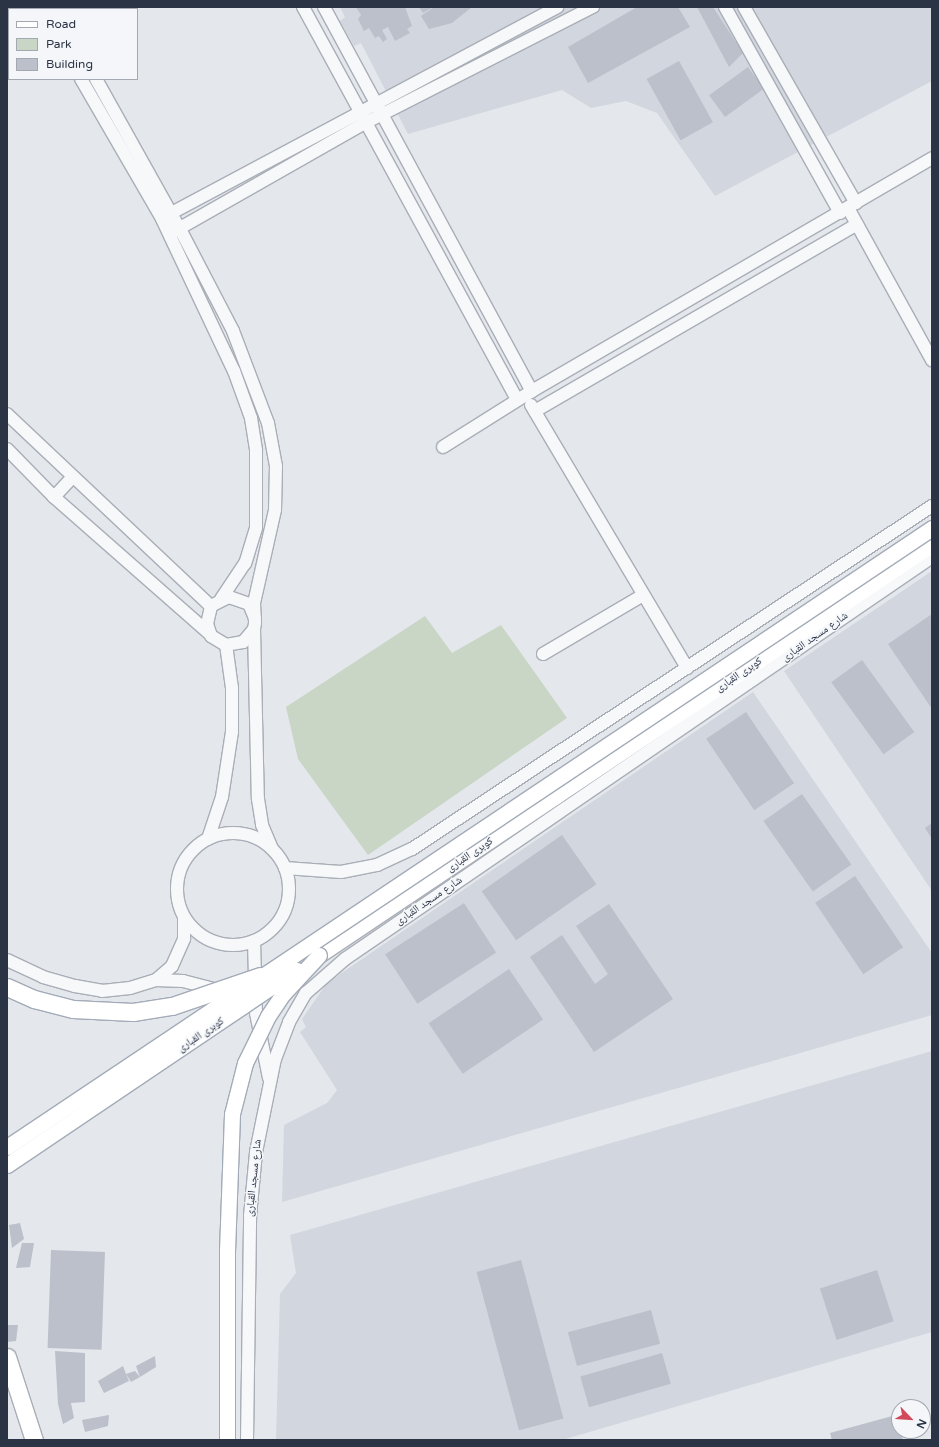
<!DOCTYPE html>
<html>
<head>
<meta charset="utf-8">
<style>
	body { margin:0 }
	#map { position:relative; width:939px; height:1447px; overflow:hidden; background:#e4e7ec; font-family:"Varela Round","Noto Naskh Arabic",sans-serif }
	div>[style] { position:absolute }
	.built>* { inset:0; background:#d2d6de }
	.green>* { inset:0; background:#c9d6c5 }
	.building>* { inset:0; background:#bbc0ca; transform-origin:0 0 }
	.roads { filter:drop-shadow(1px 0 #a9aeb7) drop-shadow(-1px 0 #a9aeb7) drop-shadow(0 1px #a9aeb7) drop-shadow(0 -1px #a9aeb7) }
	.minor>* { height:12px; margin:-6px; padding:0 6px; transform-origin:6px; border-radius:6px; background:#f7f8fa }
	.minor>.ring { margin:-6px; padding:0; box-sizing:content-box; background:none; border:12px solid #f7f8fa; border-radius:50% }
	.major>* { height:15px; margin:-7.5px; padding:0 7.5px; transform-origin:7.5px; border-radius:7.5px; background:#fff }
	.highway>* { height:17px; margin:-8.5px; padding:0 8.5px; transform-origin:8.5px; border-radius:8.5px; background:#fff }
	.bridges { filter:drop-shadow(1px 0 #a3abb8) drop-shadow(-1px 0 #a3abb8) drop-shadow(0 1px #a3abb8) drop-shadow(0 -1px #a3abb8) }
	.major-bridge>* { height:15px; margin:-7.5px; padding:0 7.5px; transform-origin:7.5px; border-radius:7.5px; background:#fff }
	.highway-bridge>* { height:17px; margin:-8.5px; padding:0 8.5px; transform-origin:8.5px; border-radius:8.5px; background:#fff }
	span { translate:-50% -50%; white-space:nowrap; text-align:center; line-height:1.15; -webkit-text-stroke:3px #f4f6f9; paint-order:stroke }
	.street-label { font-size:11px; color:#2b3445 }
	.frame { position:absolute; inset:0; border:8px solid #2b3445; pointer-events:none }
	.legend { position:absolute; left:8px; top:8px; width:130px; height:72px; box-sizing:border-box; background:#f4f6f9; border:1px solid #a4a8b1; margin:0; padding:5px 7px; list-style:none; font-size:12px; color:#2b3445 }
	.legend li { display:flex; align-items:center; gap:8px; height:20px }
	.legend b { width:20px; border:1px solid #a4a8b1 }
	.north { position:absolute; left:891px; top:1399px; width:40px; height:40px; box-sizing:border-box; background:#f4f6f9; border:1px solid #a4a8b1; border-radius:50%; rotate:115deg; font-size:11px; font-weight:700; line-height:16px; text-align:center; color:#2b3445 }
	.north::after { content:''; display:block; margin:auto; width:14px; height:18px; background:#d1495b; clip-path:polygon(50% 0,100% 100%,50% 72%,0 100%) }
</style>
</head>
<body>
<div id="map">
	<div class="built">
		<i style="clip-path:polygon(340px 7px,932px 7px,932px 81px,715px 196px,657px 113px,626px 101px,591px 108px,562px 90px,408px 134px,361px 43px,354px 46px,340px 21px,345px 17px)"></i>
		<i style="clip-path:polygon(932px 571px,932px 891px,784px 671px)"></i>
		<i style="clip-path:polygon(753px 692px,932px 953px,932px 1015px,282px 1202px,284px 1125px,327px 1103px,337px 1090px,300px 1032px,306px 1027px,302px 1019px,327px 983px)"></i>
		<i style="clip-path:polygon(932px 1051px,932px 1332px,562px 1440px,276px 1440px,280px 1294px,296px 1273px,290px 1235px)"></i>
	</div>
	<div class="green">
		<i style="clip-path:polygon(425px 616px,452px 653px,501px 625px,567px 718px,368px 855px,298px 759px,286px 707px)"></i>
	</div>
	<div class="building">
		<i style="clip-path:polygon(356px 7px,405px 7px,412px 26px,407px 29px,410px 33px,395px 41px,388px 27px,382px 30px,387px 39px,383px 42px,379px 36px,375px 38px,369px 28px,364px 31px,358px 19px,361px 15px)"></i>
		<i style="clip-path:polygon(419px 7px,433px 7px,423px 13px)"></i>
		<i style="clip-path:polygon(434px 7px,472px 7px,452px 23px,429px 29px,421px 16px)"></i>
		<i style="clip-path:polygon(637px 7px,678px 7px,690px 27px,588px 83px,568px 47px)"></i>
		<i style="clip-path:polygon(697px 7px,713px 7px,743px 53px,729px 67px)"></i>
		<i style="left:679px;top:61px;width:70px;height:37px;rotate:61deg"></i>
		<i style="left:748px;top:67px;width:27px;height:48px;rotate:54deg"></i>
		<i style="clip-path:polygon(932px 614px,932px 709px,888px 644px)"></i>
		<i style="left:862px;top:660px;width:89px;height:38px;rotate:54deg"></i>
		<i style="left:746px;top:712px;width:86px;height:48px;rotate:56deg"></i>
		<i style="left:802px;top:794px;width:86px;height:47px;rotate:55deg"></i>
		<i style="clip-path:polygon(932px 823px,932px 839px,925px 828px)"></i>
		<i style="left:562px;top:835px;width:60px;height:98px;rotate:55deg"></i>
		<i style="left:855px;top:876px;width:86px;height:48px;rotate:56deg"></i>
		<i style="left:464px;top:903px;width:59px;height:94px;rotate:57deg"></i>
		<i style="clip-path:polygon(609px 904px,673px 999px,594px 1052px,530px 957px,562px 935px,595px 984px,608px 974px,576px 926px)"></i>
		<i style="left:509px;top:969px;width:61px;height:97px;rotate:56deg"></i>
		<i style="clip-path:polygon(20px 1223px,24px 1239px,12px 1248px,9px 1225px)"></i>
		<i style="clip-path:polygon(22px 1243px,34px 1243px,30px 1267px,16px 1268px)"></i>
		<i style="left:51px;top:1250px;width:54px;height:98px;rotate:2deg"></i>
		<i style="left:521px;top:1260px;width:164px;height:46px;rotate:75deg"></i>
		<i style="left:877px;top:1270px;width:54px;height:60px;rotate:72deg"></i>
		<i style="left:651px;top:1310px;width:35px;height:86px;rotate:75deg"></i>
		<i style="clip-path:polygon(7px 1325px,18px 1325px,16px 1341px,7px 1342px)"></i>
		<i style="clip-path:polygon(55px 1351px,85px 1353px,85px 1402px,71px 1403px,74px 1418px,63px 1424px,58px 1404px)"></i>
		<i style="left:662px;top:1353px;width:32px;height:85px;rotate:74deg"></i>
		<i style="clip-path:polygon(155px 1356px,156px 1367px,140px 1377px,136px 1366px)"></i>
		<i style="clip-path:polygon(123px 1366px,126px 1374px,135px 1371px,140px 1377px,131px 1382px,126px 1374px,129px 1381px,104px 1393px,98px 1381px)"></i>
		<i style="clip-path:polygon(109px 1415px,108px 1426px,85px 1432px,82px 1420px)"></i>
		<i style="clip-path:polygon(896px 1415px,903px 1440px,832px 1440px,830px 1433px)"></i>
	</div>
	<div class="roads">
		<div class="minor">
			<i style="left:41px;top:7px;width:2px;rotate:63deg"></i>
			<i style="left:56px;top:7px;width:2px;rotate:63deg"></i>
			<i style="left:303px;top:7px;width:447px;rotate:61.4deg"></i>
			<i style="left:324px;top:7px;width:437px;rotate:61.6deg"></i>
			<i style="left:725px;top:7px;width:236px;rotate:60.8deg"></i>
			<i style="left:744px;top:7px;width:226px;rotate:60.3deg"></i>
			<i style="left:81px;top:79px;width:162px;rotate:59.9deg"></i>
			<i style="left:162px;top:219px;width:168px;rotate:64.7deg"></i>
			<i style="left:234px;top:371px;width:50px;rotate:70.1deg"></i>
			<i style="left:251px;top:418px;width:33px;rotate:81deg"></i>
			<i style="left:256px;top:451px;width:77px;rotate:90deg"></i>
			<i style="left:256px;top:528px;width:37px;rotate:107deg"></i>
			<i style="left:245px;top:563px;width:43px;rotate:123.7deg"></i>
			<i style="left:96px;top:79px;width:172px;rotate:60.8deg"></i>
			<i style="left:180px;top:229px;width:115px;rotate:62.5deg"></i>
			<i style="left:233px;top:331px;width:98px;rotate:69.2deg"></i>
			<i style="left:268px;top:423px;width:44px;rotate:79.5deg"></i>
			<i style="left:276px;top:466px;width:44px;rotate:91.3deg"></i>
			<i style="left:275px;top:510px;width:95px;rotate:102.7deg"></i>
			<i style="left:254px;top:603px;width:20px;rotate:87deg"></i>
			<i style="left:255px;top:623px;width:6px;rotate:99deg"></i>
			<i style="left:254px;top:629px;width:17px;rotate:130deg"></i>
			<i style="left:243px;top:642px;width:17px;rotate:170deg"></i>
			<i style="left:226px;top:645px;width:17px;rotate:-149deg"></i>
			<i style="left:211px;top:636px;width:13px;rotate:-108deg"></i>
			<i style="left:207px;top:624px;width:18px;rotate:-77deg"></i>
			<i style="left:211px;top:606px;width:20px;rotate:-27deg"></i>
			<i style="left:229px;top:597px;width:21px;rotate:19deg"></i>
			<i style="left:249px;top:604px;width:15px;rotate:67deg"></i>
			<i style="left:848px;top:208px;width:174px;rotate:61.1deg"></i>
			<i style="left:164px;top:217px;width:446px;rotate:-28.1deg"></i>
			<i style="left:173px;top:232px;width:221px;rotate:-29.6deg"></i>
			<i style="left:365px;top:123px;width:256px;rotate:-27deg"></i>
			<i style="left:531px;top:405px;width:306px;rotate:59.3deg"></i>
			<i style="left:535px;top:411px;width:372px;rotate:-30.1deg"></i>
			<i style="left:7px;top:414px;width:280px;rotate:43.3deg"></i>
			<i style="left:443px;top:447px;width:105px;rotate:-32.2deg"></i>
			<i style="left:532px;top:391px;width:463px;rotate:-30.2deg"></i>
			<i style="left:7px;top:449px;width:67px;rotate:45.6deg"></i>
			<i style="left:54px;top:497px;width:208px;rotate:41.3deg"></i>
			<i style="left:54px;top:497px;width:26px;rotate:-47deg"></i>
			<i style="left:254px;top:629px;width:170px;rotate:88.7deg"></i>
			<i style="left:258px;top:799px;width:26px;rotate:81deg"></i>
			<i style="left:262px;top:825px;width:25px;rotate:67deg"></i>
			<i style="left:543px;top:654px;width:116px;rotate:-30.5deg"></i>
			<i class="ring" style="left:177px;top:833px;width:100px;height:100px"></i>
			<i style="left:208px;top:839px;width:44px;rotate:-71.6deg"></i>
			<i style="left:222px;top:797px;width:66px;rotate:-81.3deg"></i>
			<i style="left:232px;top:732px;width:44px;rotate:-90deg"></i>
			<i style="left:232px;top:688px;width:43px;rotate:-97.9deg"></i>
			<i style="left:285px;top:868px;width:56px;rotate:4.1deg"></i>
			<i style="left:341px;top:872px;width:37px;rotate:-11deg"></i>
			<i style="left:377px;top:865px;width:38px;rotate:-25deg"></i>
			<i style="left:412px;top:849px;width:623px;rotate:-33.41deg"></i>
			<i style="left:254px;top:941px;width:72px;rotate:88.4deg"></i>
			<i style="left:256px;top:1013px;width:66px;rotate:78.7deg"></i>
			<i style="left:7px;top:960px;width:40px;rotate:25deg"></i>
			<i style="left:43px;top:977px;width:33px;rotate:16deg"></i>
			<i style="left:75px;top:986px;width:27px;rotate:10deg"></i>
			<i style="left:102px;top:991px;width:28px;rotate:-6deg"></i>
			<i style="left:130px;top:988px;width:27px;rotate:-17deg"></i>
			<i style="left:156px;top:980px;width:21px;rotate:-41deg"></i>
			<i style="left:172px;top:966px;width:30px;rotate:-66deg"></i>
			<i style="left:184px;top:939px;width:21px;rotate:-90deg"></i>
			<i style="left:156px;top:980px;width:27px;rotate:2deg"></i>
			<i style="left:183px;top:981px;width:40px;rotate:14.4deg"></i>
			<i style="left:247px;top:1440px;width:224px;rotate:-89.2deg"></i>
			<i style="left:250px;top:1216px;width:64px;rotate:-84.6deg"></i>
			<i style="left:256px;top:1152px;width:95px;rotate:-78.5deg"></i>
			<i style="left:275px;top:1059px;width:40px;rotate:-69deg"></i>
			<i style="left:289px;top:1022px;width:34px;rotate:-60deg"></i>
			<i style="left:306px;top:993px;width:52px;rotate:-41.1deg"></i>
			<i style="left:345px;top:959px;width:711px;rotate:-34.4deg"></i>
		</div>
		<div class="major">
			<i style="left:319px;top:955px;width:738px;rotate:-33.84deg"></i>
		</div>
		<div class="highway">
			<i style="left:7px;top:1357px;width:87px;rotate:72deg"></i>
		</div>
	</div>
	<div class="bridges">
		<div class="major-bridge">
			<i style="left:7px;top:1147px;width:1113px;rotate:-33.79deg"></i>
			<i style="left:7px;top:1165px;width:349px;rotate:-34deg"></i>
			<i style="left:227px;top:1440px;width:189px;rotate:-90deg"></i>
			<i style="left:227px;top:1251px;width:137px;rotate:-87.9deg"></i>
			<i style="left:232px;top:1114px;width:53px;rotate:-75.7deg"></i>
			<i style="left:245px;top:1063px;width:52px;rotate:-63.9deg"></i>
			<i style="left:268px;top:1016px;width:27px;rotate:-56deg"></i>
			<i style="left:283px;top:994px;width:53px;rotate:-47.3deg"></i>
		</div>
		<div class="highway-bridge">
			<i style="left:7px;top:987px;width:30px;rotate:24deg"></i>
			<i style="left:34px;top:999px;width:40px;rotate:14.4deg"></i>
			<i style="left:73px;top:1009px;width:60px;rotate:2.9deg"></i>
			<i style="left:133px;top:1012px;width:39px;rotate:-9deg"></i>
			<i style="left:172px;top:1006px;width:93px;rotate:-18.8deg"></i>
		</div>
	</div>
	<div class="street-label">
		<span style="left:815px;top:637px;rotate:-35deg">شارع مسجد القبارى</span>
		<span style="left:739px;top:675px;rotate:-34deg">كوبرى القبارى</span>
		<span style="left:470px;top:855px;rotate:-34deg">كوبرى القبارى</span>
		<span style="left:429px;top:901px;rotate:-34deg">شارع مسجد القبارى</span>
		<span style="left:201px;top:1035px;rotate:-34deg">كوبرى القبارى</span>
		<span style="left:254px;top:1178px;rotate:-84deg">شارع مسجد القبارى</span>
	</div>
	<div class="frame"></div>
	<ul class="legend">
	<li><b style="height:5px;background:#fff"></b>Road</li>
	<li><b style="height:11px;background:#c9d6c5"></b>Park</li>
	<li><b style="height:11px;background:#bbc0ca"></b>Building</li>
	</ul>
	<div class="north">N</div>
</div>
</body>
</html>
